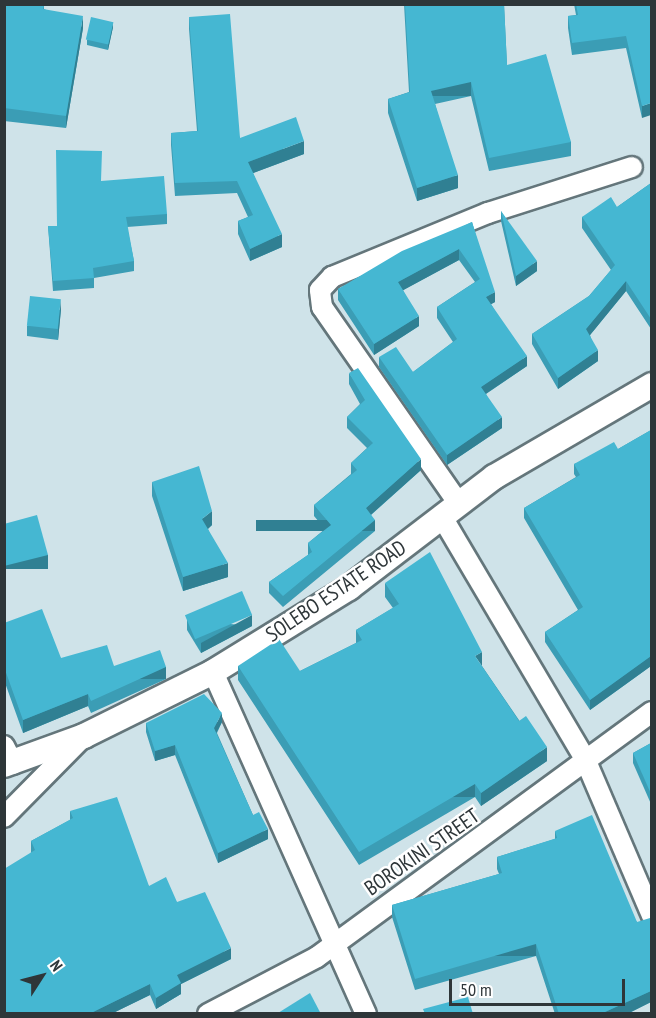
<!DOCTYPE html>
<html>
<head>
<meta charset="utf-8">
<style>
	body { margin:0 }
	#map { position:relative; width:656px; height:1018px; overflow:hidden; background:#cfe3e9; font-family:"PT Sans Narrow",sans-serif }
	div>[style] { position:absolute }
	.roads { filter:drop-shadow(2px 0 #64767b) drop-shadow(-2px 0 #64767b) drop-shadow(0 2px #64767b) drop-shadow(0 -2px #64767b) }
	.minor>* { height:20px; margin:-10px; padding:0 10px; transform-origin:10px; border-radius:10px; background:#fff }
	.tertiary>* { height:24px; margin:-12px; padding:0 12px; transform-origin:12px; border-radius:12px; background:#fff }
	.wall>* { inset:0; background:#3b9db5 }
	.shaded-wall>* { inset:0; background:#308093; transform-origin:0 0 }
	.building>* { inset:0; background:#45b7d2; transform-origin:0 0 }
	span { translate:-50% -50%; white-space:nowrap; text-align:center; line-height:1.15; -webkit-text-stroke:5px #fff; paint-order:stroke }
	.street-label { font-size:21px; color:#2e3639 }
	.frame { position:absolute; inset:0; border:6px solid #2e3639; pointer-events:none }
	.north { position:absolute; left:12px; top:946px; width:60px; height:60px; -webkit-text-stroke:4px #fff; paint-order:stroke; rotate:54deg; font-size:16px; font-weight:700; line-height:24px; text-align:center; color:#2e3639 }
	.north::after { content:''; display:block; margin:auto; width:21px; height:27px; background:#2e3639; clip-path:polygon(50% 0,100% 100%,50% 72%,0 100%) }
	.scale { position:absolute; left:449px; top:979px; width:176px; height:27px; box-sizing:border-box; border:3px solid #2e3639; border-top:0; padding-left:8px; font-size:18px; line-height:21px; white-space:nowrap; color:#2e3639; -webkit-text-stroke:4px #fff; paint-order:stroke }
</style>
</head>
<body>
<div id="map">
	<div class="roads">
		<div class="minor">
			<i style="left:459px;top:504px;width:240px;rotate:-124.8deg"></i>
			<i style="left:322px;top:307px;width:17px;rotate:-97deg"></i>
			<i style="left:320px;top:290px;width:18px;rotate:-47deg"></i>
			<i style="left:332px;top:277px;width:169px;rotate:-22.3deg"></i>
			<i style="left:488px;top:213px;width:151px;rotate:-17.7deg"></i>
			<i style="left:442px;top:517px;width:281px;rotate:59.4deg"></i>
			<i style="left:585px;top:759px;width:170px;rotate:66.8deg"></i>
			<i style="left:213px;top:672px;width:375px;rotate:65.9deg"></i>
			<i style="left:4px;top:746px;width:20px;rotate:63deg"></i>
			<i style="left:4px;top:817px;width:111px;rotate:-45.4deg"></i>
			<i style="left:208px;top:1014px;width:123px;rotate:-27.6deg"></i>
			<i style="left:317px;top:957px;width:415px;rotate:-36.2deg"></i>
		</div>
		<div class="tertiary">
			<i style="left:4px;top:765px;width:85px;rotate:-19.9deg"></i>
			<i style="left:84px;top:736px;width:144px;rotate:-26.4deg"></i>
			<i style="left:213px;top:672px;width:160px;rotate:-31.7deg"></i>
			<i style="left:349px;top:588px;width:183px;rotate:-37.4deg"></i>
			<i style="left:494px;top:477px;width:183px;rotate:-30.2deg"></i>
		</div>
	</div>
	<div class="wall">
		<i style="clip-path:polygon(4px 4px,44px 4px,44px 9px,83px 28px,66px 128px,4px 121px)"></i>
		<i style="clip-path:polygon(404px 4px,504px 4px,507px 65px,571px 142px,571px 156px,489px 171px,471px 96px,435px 104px,458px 188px,417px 201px,388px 113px,388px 99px,409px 92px)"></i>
		<i style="clip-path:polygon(574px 4px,651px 4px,642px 118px,626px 48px,572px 55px,568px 28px,568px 16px,576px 15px)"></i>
		<i style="clip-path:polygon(189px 17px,240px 138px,304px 154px,253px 173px,282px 247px,250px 261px,238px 234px,238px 221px,248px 217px,237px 193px,175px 196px,171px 145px,171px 133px,197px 131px,189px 29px)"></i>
		<i style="clip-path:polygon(113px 27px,108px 50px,87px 45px,87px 40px)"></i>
		<i style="clip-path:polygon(101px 181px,167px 214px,167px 224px,127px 227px,134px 261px,134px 271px,94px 278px,94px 288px,53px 291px,48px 226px,57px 226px)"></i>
		<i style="clip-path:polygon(651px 183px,651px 329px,626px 291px,590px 335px,598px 361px,558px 389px,532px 344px,532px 334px,589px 296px,611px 270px,582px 228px,582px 217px,617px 207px)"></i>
		<i style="clip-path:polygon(501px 211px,537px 271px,516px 286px,501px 221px)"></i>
		<i style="clip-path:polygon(472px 222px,495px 302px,491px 304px,527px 366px,486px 394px,502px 428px,447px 465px,379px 367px,379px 357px,413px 372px,453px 342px,437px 318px,437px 307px,475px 282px,459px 260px,403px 290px,419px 326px,374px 355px,338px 300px,338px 289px)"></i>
		<i style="clip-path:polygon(61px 309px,58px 340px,27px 336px,27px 326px)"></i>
		<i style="clip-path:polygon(349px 373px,421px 470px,371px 515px,375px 531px,283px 607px,269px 593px,269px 582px,308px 555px,308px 543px,325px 529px,314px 516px,314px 505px,351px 474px,351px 463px,367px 448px,347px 428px,347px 417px,360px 404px,349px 384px)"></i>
		<i style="clip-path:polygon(651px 430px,651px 666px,590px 710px,545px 642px,545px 632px,578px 610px,524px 518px,524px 508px,576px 477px,574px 474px,574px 464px,618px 449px)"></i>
		<i style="clip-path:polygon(152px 482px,212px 525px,208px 529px,228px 577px,183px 591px,152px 496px)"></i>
		<i style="clip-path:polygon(385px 583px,482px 666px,547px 761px,481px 806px,475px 797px,359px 865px,238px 680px,238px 666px,300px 671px,356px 643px,356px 630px,393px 608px,385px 597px)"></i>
		<i style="clip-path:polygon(187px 620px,252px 626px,201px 653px,187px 630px)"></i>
		<i style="clip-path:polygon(4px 623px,61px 658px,114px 666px,166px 679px,91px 713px,88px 706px,23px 733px,4px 680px)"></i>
		<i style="clip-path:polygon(222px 722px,217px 733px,253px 815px,268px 839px,218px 863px,175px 755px,155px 761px,146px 732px,146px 723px)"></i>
		<i style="clip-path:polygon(651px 743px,651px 804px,633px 763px,633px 753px)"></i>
		<i style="clip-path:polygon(70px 811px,149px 886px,177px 902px,231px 959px,181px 984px,181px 994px,156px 1009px,150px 995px,111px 1014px,4px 1014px,31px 852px,31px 841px,70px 820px)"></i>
		<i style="clip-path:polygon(555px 831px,637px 922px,651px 922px,651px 1002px,627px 1014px,555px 1014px,536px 956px,415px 990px,392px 917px,392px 905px,499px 874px,497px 869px,497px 857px,555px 839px)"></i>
	</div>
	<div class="shaded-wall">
		<i style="clip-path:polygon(83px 16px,83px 28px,66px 128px,66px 116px)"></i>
		<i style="clip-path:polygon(113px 22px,113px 27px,108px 50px,108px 45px)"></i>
		<i style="left:471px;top:82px;width:14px;height:41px;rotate:90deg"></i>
		<i style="clip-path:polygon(651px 103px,651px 115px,642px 118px,642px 106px)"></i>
		<i style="clip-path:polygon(304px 141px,304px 154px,248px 175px,248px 162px)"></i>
		<i style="clip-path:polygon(458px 175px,458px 188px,417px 201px,417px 188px)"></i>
		<i style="clip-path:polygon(282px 234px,282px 247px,250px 261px,250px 249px)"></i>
		<i style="clip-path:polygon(459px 249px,459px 260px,398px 293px,398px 282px)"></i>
		<i style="clip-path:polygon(537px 261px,537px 271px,516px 286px,516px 276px)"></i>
		<i style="clip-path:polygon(626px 281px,626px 291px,586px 340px,586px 329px)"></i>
		<i style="clip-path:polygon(495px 292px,495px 302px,486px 307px,486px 297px)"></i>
		<i style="clip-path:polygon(61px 299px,61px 309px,58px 340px,58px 330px)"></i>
		<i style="clip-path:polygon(419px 316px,419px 326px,374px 355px,374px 344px)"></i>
		<i style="clip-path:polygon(598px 350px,598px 361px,558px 389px,558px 378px)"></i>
		<i style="clip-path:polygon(527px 356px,527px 366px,481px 397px,481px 387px)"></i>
		<i style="clip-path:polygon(502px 417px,502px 428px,447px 465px,447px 455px)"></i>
		<i style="clip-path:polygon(421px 459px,421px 470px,366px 519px,366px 508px)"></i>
		<i style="clip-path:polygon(212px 511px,212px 525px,202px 534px,202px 519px)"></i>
		<i style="left:375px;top:520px;width:11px;height:119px;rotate:90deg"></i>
		<i style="left:48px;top:555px;width:14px;height:45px;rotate:90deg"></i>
		<i style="clip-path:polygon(228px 563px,228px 577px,183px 591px,183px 577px)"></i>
		<i style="clip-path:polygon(252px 615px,252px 626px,201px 653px,201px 643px)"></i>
		<i style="clip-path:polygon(482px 652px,482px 666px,475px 656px)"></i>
		<i style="clip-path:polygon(651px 656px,651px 666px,590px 710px,590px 700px)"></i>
		<i style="left:166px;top:667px;width:12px;height:82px;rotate:90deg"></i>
		<i style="clip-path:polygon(88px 694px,88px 706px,23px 733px,23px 720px)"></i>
		<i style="clip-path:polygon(222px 713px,222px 722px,214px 737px,214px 728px)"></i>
		<i style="clip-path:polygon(175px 745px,175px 755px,155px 761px,155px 751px)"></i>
		<i style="clip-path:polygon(547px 747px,547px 761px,481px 806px,481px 793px)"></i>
		<i style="left:475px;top:784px;width:13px;height:134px;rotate:90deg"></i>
		<i style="clip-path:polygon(268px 829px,268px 839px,218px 863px,218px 853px)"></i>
		<i style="left:536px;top:944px;width:12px;height:126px;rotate:90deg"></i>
		<i style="clip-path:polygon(231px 948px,231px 959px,181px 984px,181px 994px,156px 1009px,156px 998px,177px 975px)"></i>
		<i style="clip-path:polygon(150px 984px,150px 995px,111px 1014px,89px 1014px)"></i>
		<i style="clip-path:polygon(651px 991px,651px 1002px,627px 1014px,605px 1014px,605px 1012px)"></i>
	</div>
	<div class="building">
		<i style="clip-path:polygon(4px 4px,44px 4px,43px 9px,83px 16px,66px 116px,4px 108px)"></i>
		<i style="clip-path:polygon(405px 4px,504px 4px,507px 65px,546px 54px,571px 142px,489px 158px,471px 82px,431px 91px,458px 175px,417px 188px,388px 99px,410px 92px)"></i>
		<i style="clip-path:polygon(576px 4px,651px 4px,651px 103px,642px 106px,626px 36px,572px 43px,568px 16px,578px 15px)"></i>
		<i style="clip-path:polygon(230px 14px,240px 138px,296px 117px,304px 141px,248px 162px,282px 234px,250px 249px,238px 221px,253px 215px,237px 181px,175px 183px,171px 133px,198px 131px,189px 17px)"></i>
		<i style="left:91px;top:17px;width:23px;height:23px;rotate:13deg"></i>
		<i style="clip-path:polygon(56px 150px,102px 151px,101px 181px,164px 176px,167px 214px,126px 217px,134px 261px,93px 268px,94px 278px,53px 281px,48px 226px,57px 226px)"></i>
		<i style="clip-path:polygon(651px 183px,651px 319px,626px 281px,586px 329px,598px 350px,558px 378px,532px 334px,589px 296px,615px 265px,582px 217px,611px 197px,617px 207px)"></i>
		<i style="clip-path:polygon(501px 211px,537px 261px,516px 276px)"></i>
		<i style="clip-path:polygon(472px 222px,495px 292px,486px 297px,527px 356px,481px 387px,502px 417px,447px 455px,379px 357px,396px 347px,413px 372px,457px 339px,437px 307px,480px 279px,459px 249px,398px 282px,419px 316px,374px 344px,338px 289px,402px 251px)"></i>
		<i style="left:30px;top:296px;width:31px;height:30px;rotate:6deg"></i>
		<i style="clip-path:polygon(358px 368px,421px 459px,366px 508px,375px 520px,283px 596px,269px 582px,312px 552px,308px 543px,331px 525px,314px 505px,357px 470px,351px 463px,373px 443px,347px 417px,365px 400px,349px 373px)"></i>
		<i style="clip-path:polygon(651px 430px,651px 656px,590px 700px,545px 632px,583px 607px,524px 508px,580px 475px,574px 464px,614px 442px,618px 449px)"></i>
		<i style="clip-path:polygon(199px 466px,212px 511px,202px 519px,228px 563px,183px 577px,152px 482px)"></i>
		<i style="clip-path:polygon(37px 515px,48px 555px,4px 566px,4px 524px)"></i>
		<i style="clip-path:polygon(430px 552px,482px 652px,475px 656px,519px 721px,526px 716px,547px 747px,481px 793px,475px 784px,359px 852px,238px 666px,279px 639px,300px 671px,362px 640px,356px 630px,399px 604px,385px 583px)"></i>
		<i style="left:242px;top:591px;width:26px;height:62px;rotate:67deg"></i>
		<i style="clip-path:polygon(42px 609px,61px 658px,107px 645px,114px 666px,160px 650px,166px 667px,91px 701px,88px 694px,23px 720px,4px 667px,4px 623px)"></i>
		<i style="clip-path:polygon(204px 694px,222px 713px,214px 728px,253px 815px,259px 812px,268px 829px,218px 853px,175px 745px,155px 751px,146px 723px)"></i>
		<i style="clip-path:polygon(651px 743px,651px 794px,633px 753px)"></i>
		<i style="clip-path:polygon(117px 797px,149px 886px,166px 877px,177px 902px,205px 892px,231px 948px,177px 975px,181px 983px,156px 998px,150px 984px,89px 1014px,4px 1014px,4px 869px,35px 850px,31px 841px,73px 818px,70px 811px)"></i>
		<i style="clip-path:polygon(592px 815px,637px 922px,650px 918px,651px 922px,651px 991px,605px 1012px,605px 1014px,559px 1014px,536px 944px,415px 979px,392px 905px,502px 873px,497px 857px,557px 838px,555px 831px)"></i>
		<i style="clip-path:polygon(310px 993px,321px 1014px,279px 1014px,278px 1013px)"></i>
		<i style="clip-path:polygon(468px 997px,473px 1014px,425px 1014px,423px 1009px)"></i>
	</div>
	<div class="street-label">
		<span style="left:336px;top:591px;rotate:-34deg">SOLEBO ESTATE ROAD</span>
		<span style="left:422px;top:852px;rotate:-35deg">BOROKINI STREET</span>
	</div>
	<div class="frame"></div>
	<div class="north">N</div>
	<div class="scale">50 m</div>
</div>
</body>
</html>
